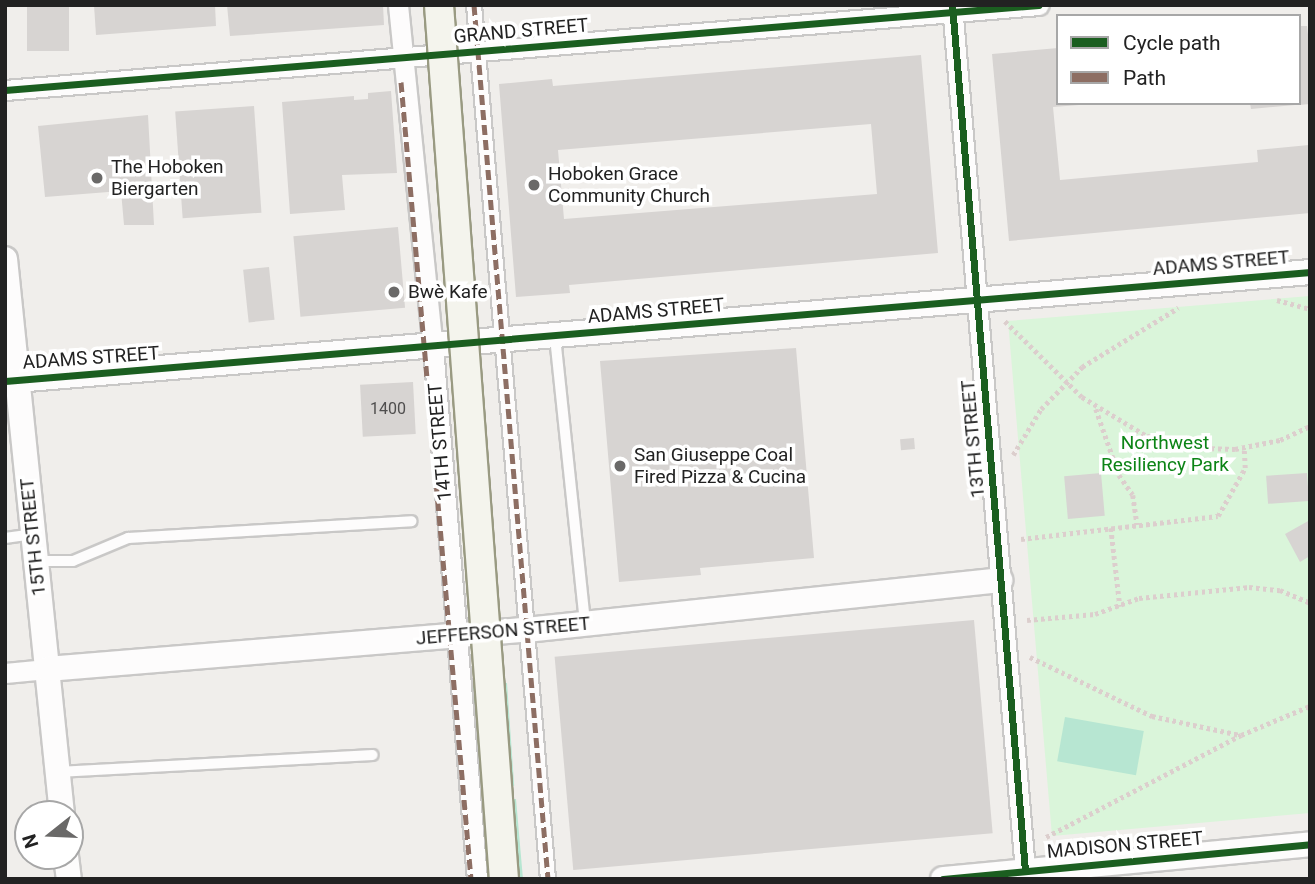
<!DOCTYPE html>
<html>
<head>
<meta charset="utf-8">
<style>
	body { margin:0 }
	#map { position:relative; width:1315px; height:884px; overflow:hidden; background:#f0eeeb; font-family:Roboto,sans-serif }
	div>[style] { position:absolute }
	.park>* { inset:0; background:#daf5da }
	.pitch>* { inset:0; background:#b7e6d2; transform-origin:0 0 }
	.building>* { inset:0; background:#d7d4d2; transform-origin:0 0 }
	.path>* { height:4.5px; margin-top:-2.25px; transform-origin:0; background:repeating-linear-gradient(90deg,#dccecd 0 3.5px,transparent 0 7px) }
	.roads { filter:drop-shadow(2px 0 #c9c8c7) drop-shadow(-2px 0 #c9c8c7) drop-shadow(0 2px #c9c8c7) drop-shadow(0 -2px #c9c8c7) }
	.service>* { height:10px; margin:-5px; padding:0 5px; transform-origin:5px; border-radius:5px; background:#fdfcfc }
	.pedestrian>* { height:14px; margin:-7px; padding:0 7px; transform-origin:7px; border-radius:7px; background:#fdfcfc }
	.minor>* { height:19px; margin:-9.5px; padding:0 9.5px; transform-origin:9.5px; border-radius:9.5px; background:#fdfcfc }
	.tertiary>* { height:24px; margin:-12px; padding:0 12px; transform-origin:12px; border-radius:12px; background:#fdfcfc }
	.bridges { filter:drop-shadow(2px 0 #999a82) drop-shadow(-2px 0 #999a82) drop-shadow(0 2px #999a82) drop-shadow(0 -2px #999a82) }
	.secondary-bridge>* { height:28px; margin:-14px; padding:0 14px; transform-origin:14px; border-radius:14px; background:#f4f4ed }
	.quiet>* { height:5px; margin-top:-2.5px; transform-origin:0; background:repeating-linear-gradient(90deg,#8d6e63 0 10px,transparent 0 15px) }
	.cycleway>* { height:7px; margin:-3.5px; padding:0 3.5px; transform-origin:3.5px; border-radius:3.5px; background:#1b5e20 }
	.dots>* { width:19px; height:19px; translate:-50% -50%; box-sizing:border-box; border:4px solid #fff; border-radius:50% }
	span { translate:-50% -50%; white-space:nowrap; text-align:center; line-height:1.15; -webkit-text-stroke:7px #fff; paint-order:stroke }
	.number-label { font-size:16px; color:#4f4e4e }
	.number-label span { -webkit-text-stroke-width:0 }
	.street-label { font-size:19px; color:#222 }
	.poi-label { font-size:19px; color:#222 }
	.left { translate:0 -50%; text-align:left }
	.park-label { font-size:19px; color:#0c8416 }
	.frame { position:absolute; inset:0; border:7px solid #222; pointer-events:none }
	.legend { position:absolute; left:1056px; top:14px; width:245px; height:91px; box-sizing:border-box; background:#fff; border:2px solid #a7a7a7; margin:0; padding:9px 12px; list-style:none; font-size:21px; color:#222 }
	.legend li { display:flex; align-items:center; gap:14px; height:35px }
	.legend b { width:35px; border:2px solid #a7a7a7 }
	.north { position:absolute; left:14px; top:800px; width:70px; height:70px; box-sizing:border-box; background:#fff; border:2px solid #a7a7a7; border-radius:50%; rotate:252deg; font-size:19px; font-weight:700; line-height:28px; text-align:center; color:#222 }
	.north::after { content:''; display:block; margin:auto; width:24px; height:32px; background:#6a6968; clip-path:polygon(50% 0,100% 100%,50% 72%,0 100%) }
</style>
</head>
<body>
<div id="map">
	<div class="park">
		<i style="clip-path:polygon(1310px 296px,1310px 813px,1052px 836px,1008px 321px)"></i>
	</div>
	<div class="pitch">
		<i style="left:507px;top:683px;width:103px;height:40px;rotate:86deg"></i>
		<i style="left:1065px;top:717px;width:80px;height:45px;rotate:10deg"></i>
		<i style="left:516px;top:799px;width:80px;height:41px;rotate:85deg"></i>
	</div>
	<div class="building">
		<i style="left:27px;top:5px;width:42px;height:46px"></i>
		<i style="clip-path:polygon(94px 5px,215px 5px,216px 26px,96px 35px)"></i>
		<i style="clip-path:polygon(227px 5px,383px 5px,384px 25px,230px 36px)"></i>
		<i style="clip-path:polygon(1299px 26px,1307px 26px,1310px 52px,1310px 104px,1299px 105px)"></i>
		<i style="clip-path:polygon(1058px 48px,1058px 103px,1079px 105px,1053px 107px,1060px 180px,1258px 162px,1257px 150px,1309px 145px,1310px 213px,1009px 241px,992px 54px)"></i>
		<i style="clip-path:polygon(evenodd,921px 55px,938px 253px,569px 285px,570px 293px,516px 297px,499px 84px,552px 79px,553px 86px,921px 55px,871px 124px,877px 194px,564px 219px,558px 150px,871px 124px)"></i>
		<i style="clip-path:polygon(391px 91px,397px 173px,342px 175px,345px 210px,290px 214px,282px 102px,354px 96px,354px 100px,368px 99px,368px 93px)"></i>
		<i style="clip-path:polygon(1250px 103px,1295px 103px,1295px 105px,1251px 109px)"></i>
		<i style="left:254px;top:106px;width:107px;height:79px;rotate:86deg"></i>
		<i style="clip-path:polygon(148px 115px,154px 225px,124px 225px,121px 191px,45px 197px,38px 126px)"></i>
		<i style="left:398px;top:227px;width:81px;height:105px;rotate:85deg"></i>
		<i style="left:269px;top:267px;width:53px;height:26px;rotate:84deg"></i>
		<i style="clip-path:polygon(796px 348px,814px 558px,700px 568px,701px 575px,619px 582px,600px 361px)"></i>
		<i style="left:413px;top:382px;width:52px;height:53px;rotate:87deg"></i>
		<i style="left:914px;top:438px;width:11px;height:14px;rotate:85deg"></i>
		<i style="left:1101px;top:473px;width:43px;height:37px;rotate:85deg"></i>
		<i style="left:1307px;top:473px;width:28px;height:41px;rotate:86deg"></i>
		<i style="clip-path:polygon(1310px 520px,1310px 556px,1300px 562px,1285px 534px)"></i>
		<i style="left:974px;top:620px;width:214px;height:421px;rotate:85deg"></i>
	</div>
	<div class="path">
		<i style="left:1277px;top:300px;width:34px;rotate:15deg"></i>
		<i style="left:1005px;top:321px;width:108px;rotate:44.6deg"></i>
		<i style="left:1082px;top:397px;width:76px;rotate:31deg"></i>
		<i style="left:1147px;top:436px;width:58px;rotate:11.9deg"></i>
		<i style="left:1204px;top:448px;width:31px;rotate:2deg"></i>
		<i style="left:1235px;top:449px;width:46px;rotate:-11.3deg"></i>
		<i style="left:1280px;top:440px;width:33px;rotate:-25deg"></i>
		<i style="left:1096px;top:409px;width:70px;rotate:70.8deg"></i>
		<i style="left:1119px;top:475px;width:24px;rotate:55deg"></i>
		<i style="left:1133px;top:495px;width:30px;rotate:82deg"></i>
		<i style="left:1013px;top:455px;width:54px;rotate:-58.7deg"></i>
		<i style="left:1041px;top:409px;width:59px;rotate:-45.7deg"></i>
		<i style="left:1082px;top:367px;width:113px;rotate:-31.6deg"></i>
		<i style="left:1111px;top:528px;width:79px;rotate:83.4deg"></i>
		<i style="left:1021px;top:539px;width:198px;rotate:-6.7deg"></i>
		<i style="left:1218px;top:516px;width:55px;rotate:-60.6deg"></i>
		<i style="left:1245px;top:468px;width:20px;rotate:-93deg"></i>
		<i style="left:1027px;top:620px;width:68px;rotate:-5deg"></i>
		<i style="left:1095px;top:614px;width:47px;rotate:-20deg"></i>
		<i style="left:1139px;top:598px;width:111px;rotate:-5.7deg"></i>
		<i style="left:1249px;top:587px;width:31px;rotate:6deg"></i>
		<i style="left:1280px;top:590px;width:33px;rotate:23deg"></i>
		<i style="left:1030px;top:657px;width:136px;rotate:25.8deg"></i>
		<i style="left:1152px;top:716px;width:90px;rotate:12.2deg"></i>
		<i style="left:1046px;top:837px;width:220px;rotate:-27.6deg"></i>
		<i style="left:1241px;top:735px;width:75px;rotate:-22.8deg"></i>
	</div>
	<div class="roads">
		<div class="service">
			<i style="left:555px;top:337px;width:289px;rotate:84deg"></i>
			<i style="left:5px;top:538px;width:28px;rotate:-8deg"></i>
			<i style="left:36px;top:561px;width:37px"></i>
			<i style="left:73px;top:561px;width:60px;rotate:-22.7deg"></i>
			<i style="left:128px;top:538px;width:284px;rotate:-3.4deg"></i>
			<i style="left:58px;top:772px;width:315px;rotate:-3.1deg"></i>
		</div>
		<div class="pedestrian">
			<i style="left:474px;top:5px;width:877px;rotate:85.16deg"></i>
		</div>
		<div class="minor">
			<i style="left:398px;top:5px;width:344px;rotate:84.2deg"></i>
			<i style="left:433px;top:347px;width:534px;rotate:85.27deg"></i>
			<i style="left:952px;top:5px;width:868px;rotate:85.18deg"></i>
			<i style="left:5px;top:90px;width:1037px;rotate:-4.7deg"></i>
			<i style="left:5px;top:673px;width:42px;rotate:-5.4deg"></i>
		</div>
		<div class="tertiary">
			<i style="left:5px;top:259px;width:558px;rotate:84.14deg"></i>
			<i style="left:16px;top:380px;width:1298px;rotate:-4.77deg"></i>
			<i style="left:47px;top:669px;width:481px;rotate:-4.7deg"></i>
			<i style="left:526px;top:630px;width:477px;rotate:-6deg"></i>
			<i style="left:66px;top:856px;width:23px;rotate:83deg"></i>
			<i style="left:943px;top:879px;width:369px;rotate:-5.4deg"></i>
		</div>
	</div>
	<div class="bridges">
		<div class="secondary-bridge">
			<i style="left:439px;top:5px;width:876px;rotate:85.75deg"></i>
		</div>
	</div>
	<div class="quiet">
		<i style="left:474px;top:5px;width:877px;rotate:85.16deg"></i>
		<i style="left:401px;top:82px;width:800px;rotate:84.98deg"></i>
	</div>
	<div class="cycleway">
		<i style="left:952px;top:5px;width:868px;rotate:85.18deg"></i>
		<i style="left:5px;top:90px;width:1037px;rotate:-4.7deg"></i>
		<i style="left:5px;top:381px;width:1310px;rotate:-4.77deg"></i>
		<i style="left:943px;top:879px;width:369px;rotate:-5.4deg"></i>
	</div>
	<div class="dots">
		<i style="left:97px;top:178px;background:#6a6968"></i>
		<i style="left:534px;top:185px;background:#6a6968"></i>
		<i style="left:394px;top:292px;background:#6a6968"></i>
		<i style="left:620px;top:466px;background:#6a6968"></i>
	</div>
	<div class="number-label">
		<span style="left:388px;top:409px">1400</span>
	</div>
	<div class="street-label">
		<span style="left:521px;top:31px;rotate:-5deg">GRAND STREET</span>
		<span style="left:1221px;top:263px;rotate:-5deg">ADAMS STREET</span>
		<span style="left:656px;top:311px;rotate:-5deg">ADAMS STREET</span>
		<span style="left:91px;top:358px;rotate:-4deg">ADAMS STREET</span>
		<span style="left:973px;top:439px;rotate:-95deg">13TH STREET</span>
		<span style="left:440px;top:442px;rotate:-95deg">14TH STREET</span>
		<span style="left:33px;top:537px;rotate:-96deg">15TH STREET</span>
		<span style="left:503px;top:631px;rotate:-5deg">JEFFERSON STREET</span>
		<span style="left:1125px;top:845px;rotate:-5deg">MADISON STREET</span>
	</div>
	<div class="poi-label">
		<span class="left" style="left:111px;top:178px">The Hoboken<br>Biergarten</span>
		<span class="left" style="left:548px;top:185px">Hoboken Grace<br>Community Church</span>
		<span class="left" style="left:408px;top:292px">Bwè Kafe</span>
		<span class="left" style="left:634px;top:466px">San Giuseppe Coal<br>Fired Pizza &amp; Cucina</span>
	</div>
	<div class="park-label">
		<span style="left:1165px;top:454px">Northwest<br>Resiliency Park</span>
	</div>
	<div class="frame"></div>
	<ul class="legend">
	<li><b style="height:9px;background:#1b5e20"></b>Cycle path</li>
	<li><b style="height:9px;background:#8d6e63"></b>Path</li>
	</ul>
	<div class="north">N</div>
</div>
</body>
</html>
